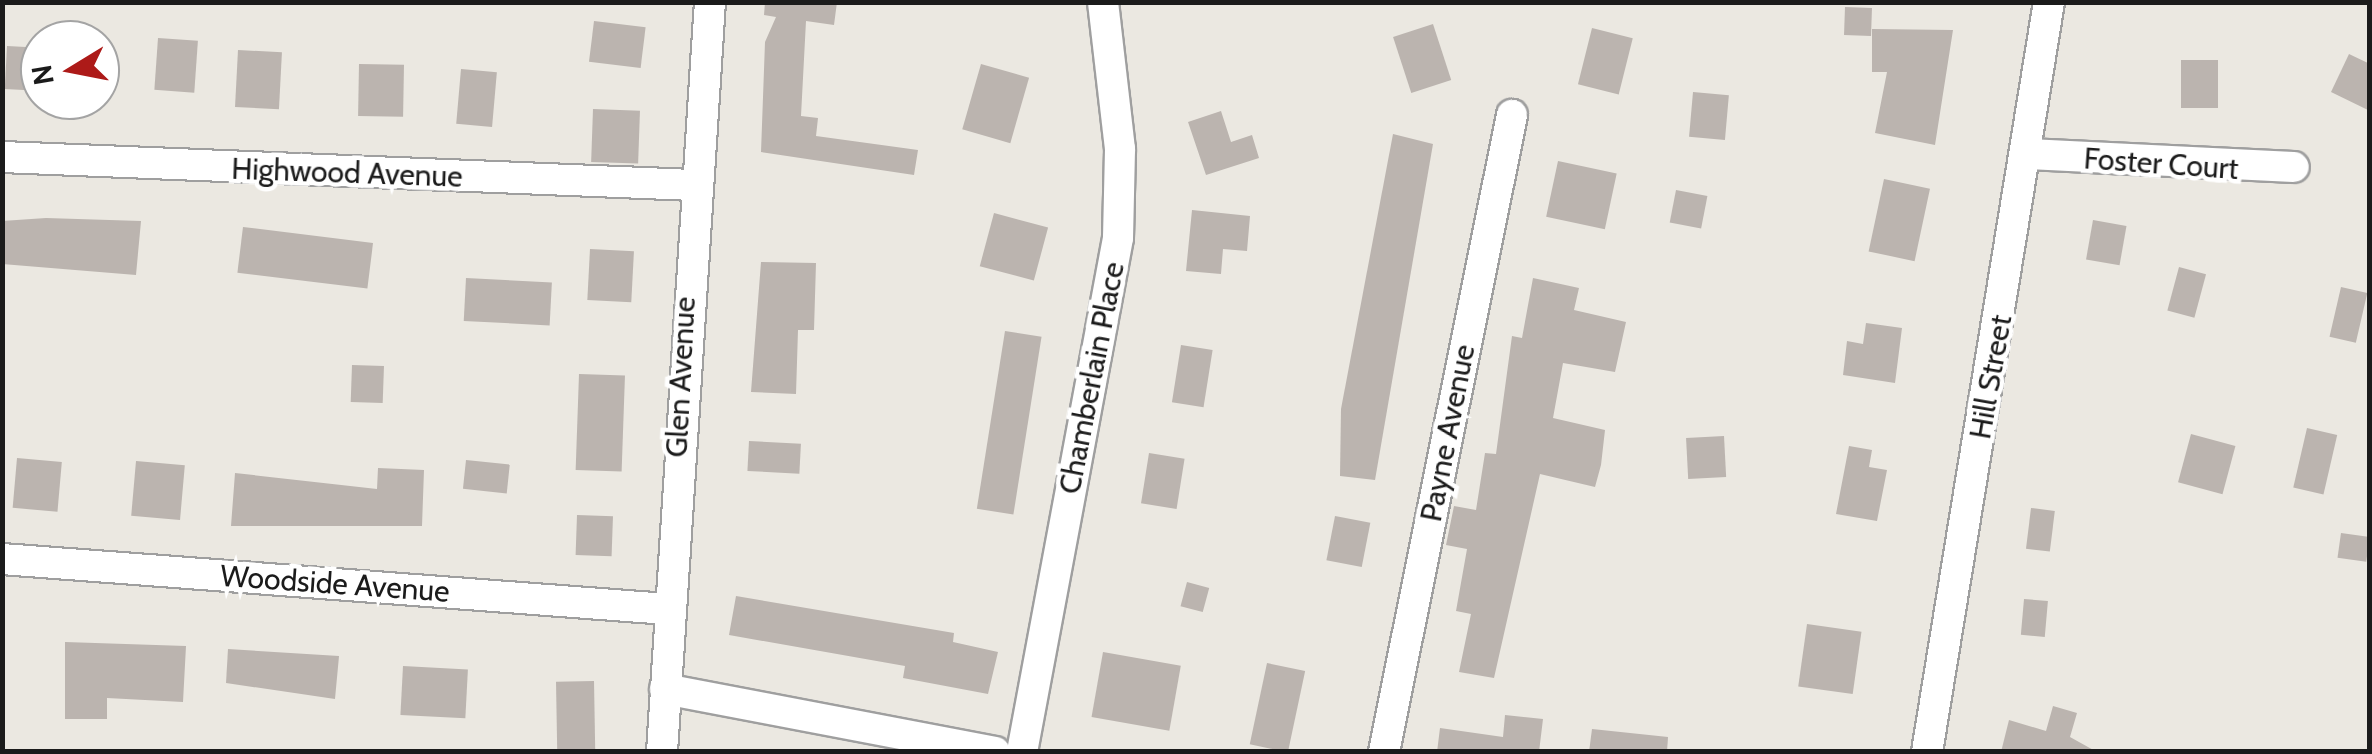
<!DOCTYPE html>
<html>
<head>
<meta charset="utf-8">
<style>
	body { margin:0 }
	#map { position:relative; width:2372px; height:754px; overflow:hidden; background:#ebe8e1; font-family:Cabin,sans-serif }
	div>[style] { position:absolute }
	.building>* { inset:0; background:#bbb4af; transform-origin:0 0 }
	.roads { filter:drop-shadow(2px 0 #9f9f9f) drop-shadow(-2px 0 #9f9f9f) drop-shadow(0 2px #9f9f9f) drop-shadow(0 -2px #9f9f9f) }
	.minor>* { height:30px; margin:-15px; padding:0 15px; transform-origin:15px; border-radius:15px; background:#fff }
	span { translate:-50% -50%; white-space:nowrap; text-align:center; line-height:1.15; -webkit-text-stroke:9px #fff; paint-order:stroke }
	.street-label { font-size:30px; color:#1b1b1b }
	.frame { position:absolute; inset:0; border:5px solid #1b1b1b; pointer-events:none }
	.north { position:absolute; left:20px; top:20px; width:100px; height:100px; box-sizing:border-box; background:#fff; border:2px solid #a4a4a4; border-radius:50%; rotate:260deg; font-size:28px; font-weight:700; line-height:40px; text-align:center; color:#1b1b1b }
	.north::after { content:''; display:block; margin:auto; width:35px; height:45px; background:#ad1a18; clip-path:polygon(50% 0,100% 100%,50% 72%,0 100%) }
</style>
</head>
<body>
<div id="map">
	<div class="building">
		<i style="clip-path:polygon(765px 2px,837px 2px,834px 25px,806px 21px,801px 116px,818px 118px,816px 136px,918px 150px,914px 175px,761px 152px,765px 42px,776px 17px,764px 15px)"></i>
		<i style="left:1845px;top:7px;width:27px;height:28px;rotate:2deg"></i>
		<i style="left:594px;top:21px;width:52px;height:41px;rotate:7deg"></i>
		<i style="left:1433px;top:24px;width:59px;height:42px;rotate:72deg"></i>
		<i style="left:1592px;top:28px;width:42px;height:58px;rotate:14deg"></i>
		<i style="clip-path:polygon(1872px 29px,1953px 30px,1935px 145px,1875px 133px,1887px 72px,1872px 72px)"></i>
		<i style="left:158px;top:38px;width:40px;height:52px;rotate:4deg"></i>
		<i style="left:7px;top:46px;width:33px;height:43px;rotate:3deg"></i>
		<i style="left:238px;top:50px;width:44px;height:57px;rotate:3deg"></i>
		<i style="clip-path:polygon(2349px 54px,2370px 64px,2370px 111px,2331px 92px)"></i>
		<i style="left:2181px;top:60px;width:37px;height:48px"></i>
		<i style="left:359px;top:64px;width:45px;height:52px;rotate:1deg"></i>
		<i style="left:981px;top:64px;width:50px;height:68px;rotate:16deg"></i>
		<i style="left:461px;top:69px;width:36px;height:55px;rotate:5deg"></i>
		<i style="left:1693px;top:92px;width:36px;height:45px;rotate:5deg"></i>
		<i style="left:593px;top:109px;width:47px;height:53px;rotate:2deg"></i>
		<i style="clip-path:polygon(1221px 111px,1231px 142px,1252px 135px,1259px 158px,1206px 175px,1188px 122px)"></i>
		<i style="clip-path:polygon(1393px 134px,1433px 144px,1375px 480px,1340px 476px,1341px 409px)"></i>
		<i style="left:1558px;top:161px;width:60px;height:57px;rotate:12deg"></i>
		<i style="left:1884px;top:179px;width:47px;height:74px;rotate:12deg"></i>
		<i style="left:1676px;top:190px;width:32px;height:33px;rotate:11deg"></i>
		<i style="clip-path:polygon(1192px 210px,1250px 216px,1247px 251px,1223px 249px,1221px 274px,1186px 271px)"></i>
		<i style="left:994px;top:213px;width:56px;height:55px;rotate:15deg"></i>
		<i style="clip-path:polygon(46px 218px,141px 221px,136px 275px,2px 264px,2px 221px)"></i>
		<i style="left:2093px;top:220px;width:34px;height:40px;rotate:10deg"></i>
		<i style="left:243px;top:227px;width:131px;height:46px;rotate:7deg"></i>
		<i style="left:590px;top:249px;width:44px;height:51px;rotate:3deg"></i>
		<i style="clip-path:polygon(761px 262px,816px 263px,814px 330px,798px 330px,796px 394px,751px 392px)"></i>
		<i style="left:2179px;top:267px;width:28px;height:45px;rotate:15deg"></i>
		<i style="left:466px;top:278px;width:86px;height:43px;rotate:3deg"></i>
		<i style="clip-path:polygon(1533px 278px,1579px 288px,1574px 310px,1626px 322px,1615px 372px,1563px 363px,1553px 418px,1605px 430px,1601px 465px,1595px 487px,1540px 474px,1494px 678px,1459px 672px,1471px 614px,1456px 611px,1467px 549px,1446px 545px,1454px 506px,1476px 510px,1485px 453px,1496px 454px,1512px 336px,1522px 338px)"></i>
		<i style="left:2341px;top:287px;width:27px;height:51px;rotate:13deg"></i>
		<i style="clip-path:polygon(1866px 323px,1902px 328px,1895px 383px,1843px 375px,1847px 341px,1863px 344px)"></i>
		<i style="left:1005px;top:331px;width:37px;height:180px;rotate:9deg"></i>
		<i style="left:1181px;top:345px;width:32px;height:58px;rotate:9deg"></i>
		<i style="left:352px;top:365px;width:32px;height:37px;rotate:2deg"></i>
		<i style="left:579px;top:374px;width:46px;height:96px;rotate:2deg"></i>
		<i style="left:2307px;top:428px;width:31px;height:61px;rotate:13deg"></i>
		<i style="left:2191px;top:434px;width:46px;height:50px;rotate:15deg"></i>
		<i style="left:1724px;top:436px;width:41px;height:38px;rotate:87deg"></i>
		<i style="left:749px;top:441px;width:52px;height:30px;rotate:3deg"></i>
		<i style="clip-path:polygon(1849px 446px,1872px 450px,1869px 467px,1887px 470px,1877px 521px,1836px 514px)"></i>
		<i style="left:1149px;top:453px;width:36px;height:51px;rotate:9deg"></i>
		<i style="left:17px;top:458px;width:45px;height:50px;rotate:5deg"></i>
		<i style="left:466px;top:460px;width:44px;height:29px;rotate:6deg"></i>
		<i style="left:136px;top:461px;width:49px;height:55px;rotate:5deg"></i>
		<i style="clip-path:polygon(378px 468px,424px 470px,422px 526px,231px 526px,235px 473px,377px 489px)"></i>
		<i style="left:2031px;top:508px;width:24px;height:41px;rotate:7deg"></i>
		<i style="left:577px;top:515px;width:36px;height:40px;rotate:2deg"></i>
		<i style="left:1335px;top:516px;width:36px;height:45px;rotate:11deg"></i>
		<i style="left:2341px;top:533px;width:29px;height:25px;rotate:8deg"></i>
		<i style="left:1187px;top:582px;width:23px;height:25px;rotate:15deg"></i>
		<i style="clip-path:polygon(736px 596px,954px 633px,953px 642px,998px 652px,988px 694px,903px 678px,905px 666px,729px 635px)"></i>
		<i style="left:2024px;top:599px;width:24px;height:36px;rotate:5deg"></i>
		<i style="left:1807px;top:624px;width:55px;height:63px;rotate:8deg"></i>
		<i style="clip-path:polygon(65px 642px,186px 646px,183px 702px,107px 698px,107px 719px,65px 719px)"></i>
		<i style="clip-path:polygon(228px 649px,339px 656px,335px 699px,226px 683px)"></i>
		<i style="left:1103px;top:652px;width:79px;height:66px;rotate:10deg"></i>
		<i style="left:1267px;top:663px;width:39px;height:83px;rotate:12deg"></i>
		<i style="left:403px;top:666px;width:65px;height:49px;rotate:3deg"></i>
		<i style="left:594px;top:681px;width:71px;height:38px;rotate:89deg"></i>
		<i style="clip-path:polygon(2053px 706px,2077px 713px,2070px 737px,2097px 752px,2001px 752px,2009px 720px,2046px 731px)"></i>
		<i style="clip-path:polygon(1505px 715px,1543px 719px,1539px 752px,1437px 752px,1440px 728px,1503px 737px)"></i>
		<i style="clip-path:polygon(1592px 729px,1668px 737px,1667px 752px,1589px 752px)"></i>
	</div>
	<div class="roads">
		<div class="minor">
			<i style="left:2028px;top:154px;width:266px;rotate:2.8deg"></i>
			<i style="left:2px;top:157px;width:692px;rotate:2.32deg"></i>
			<i style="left:2px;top:559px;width:667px;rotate:4.3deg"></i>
			<i style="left:665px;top:689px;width:336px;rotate:10.8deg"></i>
			<i style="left:662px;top:752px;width:752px;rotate:-86.34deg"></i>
			<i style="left:1022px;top:752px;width:523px;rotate:-79.42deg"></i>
			<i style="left:1118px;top:238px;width:89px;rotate:-88.7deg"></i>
			<i style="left:1120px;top:149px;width:148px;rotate:-96.6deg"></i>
			<i style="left:1384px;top:752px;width:650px;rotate:-78.64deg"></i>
			<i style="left:1927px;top:752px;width:760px;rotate:-80.76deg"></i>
		</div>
	</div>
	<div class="street-label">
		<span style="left:2161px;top:164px;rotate:4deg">Foster Court</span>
		<span style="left:347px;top:173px;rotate:2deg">Highwood Avenue</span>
		<span style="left:681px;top:377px;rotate:-87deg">Glen Avenue</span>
		<span style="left:1991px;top:377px;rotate:-80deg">Hill Street</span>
		<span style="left:1092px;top:378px;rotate:-79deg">Chamberlain Place</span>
		<span style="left:1448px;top:433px;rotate:-79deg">Payne Avenue</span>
		<span style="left:335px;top:584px;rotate:4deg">Woodside Avenue</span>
	</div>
	<div class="frame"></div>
	<div class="north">N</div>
</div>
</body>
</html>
